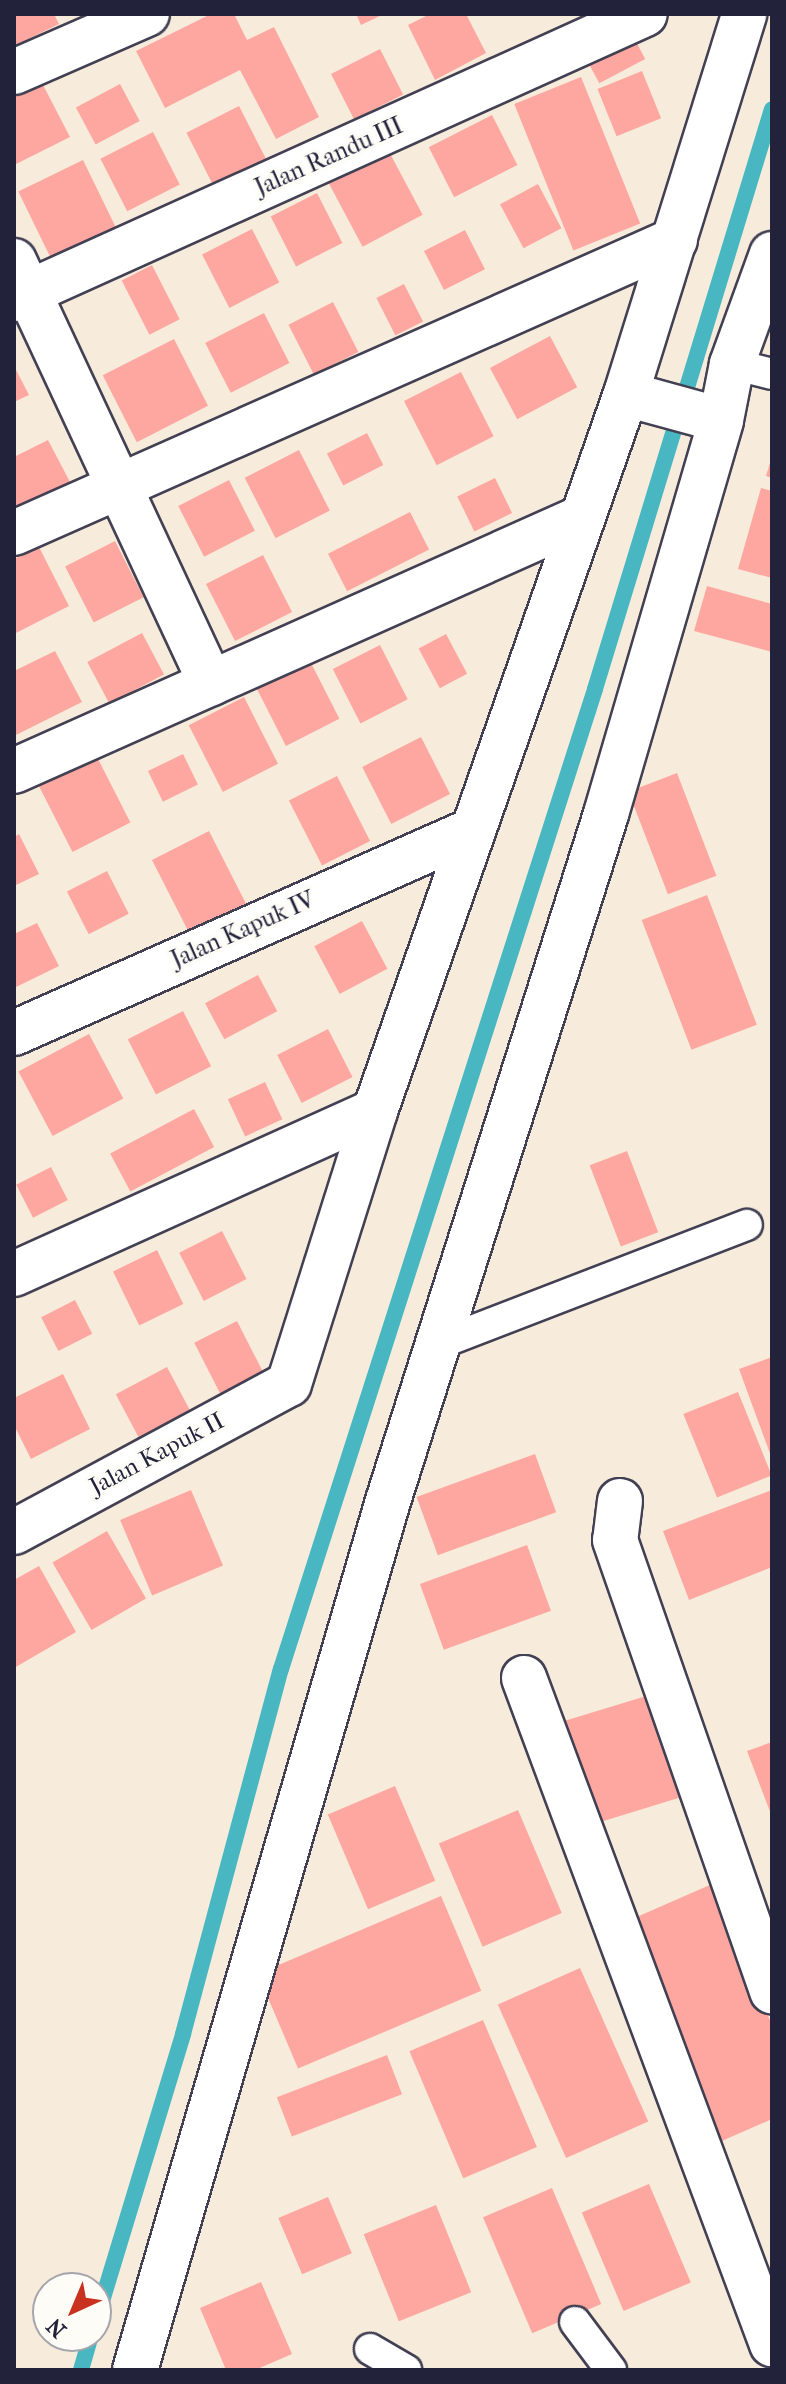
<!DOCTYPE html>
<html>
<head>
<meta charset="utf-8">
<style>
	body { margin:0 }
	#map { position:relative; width:786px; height:2384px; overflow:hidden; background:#f7ecdb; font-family:"IM FELL French Canon",serif }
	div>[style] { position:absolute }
	.stream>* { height:16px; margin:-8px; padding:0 8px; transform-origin:8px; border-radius:8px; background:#48b7c2 }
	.building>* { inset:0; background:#fea7a0; transform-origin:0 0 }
	.roads { filter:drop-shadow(2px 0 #424053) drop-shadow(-2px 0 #424053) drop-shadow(0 2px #424053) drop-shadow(0 -2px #424053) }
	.service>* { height:30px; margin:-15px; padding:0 15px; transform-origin:15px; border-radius:15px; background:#fff }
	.minor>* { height:44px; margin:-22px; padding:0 22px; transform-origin:22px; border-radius:22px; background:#fff }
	span { translate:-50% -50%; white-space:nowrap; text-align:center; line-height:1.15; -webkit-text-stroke:7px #fdfcf7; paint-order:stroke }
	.street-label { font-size:24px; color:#22223b }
	.frame { position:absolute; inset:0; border:16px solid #22223b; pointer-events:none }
	.north { position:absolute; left:32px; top:2272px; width:80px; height:80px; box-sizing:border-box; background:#fdfcf7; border:2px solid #a5a5ac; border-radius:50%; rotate:224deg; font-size:22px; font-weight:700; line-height:32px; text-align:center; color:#22223b }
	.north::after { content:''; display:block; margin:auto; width:28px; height:36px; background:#c8321e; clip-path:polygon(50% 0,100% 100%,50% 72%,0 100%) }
</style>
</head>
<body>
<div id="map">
	<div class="stream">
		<i style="left:96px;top:2321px;width:300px;rotate:-73.1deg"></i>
		<i style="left:183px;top:2034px;width:378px;rotate:-75deg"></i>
		<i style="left:281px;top:1669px;width:1029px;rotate:-72.23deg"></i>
		<i style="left:595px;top:689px;width:606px;rotate:-73.03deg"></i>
		<i style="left:81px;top:2370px;width:35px;rotate:-74deg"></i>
	</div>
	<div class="building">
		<i style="clip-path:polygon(14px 14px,54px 14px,59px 24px,14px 46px)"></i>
		<i style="clip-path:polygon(211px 14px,234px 14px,247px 40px,274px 27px,319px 117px,276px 139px,240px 70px,165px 108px,136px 51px)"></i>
		<i style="clip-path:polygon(356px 14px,384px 14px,361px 25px)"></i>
		<i style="clip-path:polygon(430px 14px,466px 14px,486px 53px,435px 80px,408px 25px)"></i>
		<i style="left:633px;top:36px;width:26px;height:52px;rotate:62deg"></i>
		<i style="left:380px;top:49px;width:51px;height:55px;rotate:63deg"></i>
		<i style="left:642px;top:71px;width:51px;height:48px;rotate:68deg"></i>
		<i style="left:581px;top:77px;width:158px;height:72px;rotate:68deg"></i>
		<i style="clip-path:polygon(41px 81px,70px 137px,14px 165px,14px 94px)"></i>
		<i style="left:120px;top:84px;width:42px;height:50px;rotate:62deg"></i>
		<i style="left:239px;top:106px;width:61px;height:59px;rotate:63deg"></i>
		<i style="left:492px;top:115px;width:56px;height:71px;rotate:63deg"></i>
		<i style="left:153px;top:132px;width:59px;height:59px;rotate:63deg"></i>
		<i style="left:386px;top:146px;width:78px;height:68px;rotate:62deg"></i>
		<i style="left:83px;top:160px;width:77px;height:72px;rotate:64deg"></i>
		<i style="left:538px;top:184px;width:50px;height:43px;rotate:62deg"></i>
		<i style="left:317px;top:193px;width:56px;height:52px;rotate:63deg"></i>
		<i style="left:252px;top:229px;width:60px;height:56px;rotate:63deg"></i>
		<i style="left:465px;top:230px;width:44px;height:46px;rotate:63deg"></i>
		<i style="left:152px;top:265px;width:61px;height:34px;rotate:63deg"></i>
		<i style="left:404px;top:284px;width:42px;height:31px;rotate:63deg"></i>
		<i style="left:333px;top:302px;width:56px;height:50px;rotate:63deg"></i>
		<i style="left:264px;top:313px;width:56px;height:66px;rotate:63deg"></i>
		<i style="left:550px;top:336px;width:58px;height:68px;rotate:62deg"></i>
		<i style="left:174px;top:339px;width:75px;height:80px;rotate:63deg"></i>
		<i style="clip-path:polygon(14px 366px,29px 395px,14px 402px)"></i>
		<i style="left:461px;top:372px;width:72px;height:64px;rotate:63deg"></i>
		<i style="left:367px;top:433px;width:36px;height:45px;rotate:63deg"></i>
		<i style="clip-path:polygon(48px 440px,70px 482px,14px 511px,14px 457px)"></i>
		<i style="left:299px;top:450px;width:68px;height:61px;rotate:63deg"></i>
		<i style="clip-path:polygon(772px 456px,772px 478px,766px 476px)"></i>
		<i style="left:495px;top:478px;width:39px;height:42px;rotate:64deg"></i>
		<i style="left:229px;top:480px;width:57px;height:57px;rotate:63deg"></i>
		<i style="clip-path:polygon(761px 488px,772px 491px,772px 578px,738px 569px)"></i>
		<i style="left:410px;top:512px;width:42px;height:92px;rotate:63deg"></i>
		<i style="left:115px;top:541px;width:63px;height:56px;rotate:63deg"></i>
		<i style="clip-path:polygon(39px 547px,69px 606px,14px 634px,14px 559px)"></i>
		<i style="left:263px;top:555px;width:64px;height:64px;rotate:63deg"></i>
		<i style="clip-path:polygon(707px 586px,772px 604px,772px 652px,694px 631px)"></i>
		<i style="left:142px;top:633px;width:47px;height:62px;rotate:62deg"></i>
		<i style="left:446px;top:634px;width:45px;height:31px;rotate:62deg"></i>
		<i style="left:380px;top:645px;width:61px;height:53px;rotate:63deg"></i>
		<i style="clip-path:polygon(55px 651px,82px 702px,14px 736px,14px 671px)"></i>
		<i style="left:309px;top:659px;width:67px;height:60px;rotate:63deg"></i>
		<i style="left:244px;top:697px;width:75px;height:62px;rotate:63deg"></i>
		<i style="left:421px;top:737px;width:64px;height:66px;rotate:63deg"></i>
		<i style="left:95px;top:753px;width:78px;height:65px;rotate:63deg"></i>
		<i style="left:183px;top:754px;width:34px;height:39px;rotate:64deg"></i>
		<i style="left:677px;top:773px;width:110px;height:52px;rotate:69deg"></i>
		<i style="left:337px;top:776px;width:73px;height:54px;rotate:63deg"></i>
		<i style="left:209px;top:831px;width:83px;height:64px;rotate:63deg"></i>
		<i style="clip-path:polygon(19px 834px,39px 874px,14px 886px,14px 837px)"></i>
		<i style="left:107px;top:871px;width:48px;height:45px;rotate:63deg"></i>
		<i style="left:707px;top:895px;width:139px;height:70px;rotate:69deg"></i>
		<i style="left:362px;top:921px;width:54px;height:54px;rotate:62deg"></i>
		<i style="clip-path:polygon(37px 923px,59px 966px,14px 988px,14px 934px)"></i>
		<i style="left:258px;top:975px;width:41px;height:60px;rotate:62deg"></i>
		<i style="left:183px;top:1011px;width:62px;height:62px;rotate:63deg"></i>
		<i style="left:328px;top:1029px;width:54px;height:57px;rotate:63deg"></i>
		<i style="left:89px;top:1034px;width:73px;height:80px;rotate:62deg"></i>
		<i style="left:265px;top:1082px;width:41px;height:41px;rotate:65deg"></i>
		<i style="left:194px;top:1109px;width:43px;height:95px;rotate:62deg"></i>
		<i style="left:627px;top:1151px;width:87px;height:40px;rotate:69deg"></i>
		<i style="left:51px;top:1167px;width:37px;height:39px;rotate:63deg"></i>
		<i style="left:222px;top:1231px;width:54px;height:48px;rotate:63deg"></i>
		<i style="left:157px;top:1250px;width:60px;height:49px;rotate:64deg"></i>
		<i style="left:75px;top:1300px;width:38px;height:38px;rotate:63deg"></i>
		<i style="left:237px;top:1321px;width:57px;height:48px;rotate:63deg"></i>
		<i style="clip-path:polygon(772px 1357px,772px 1459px,739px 1369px)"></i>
		<i style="left:167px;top:1367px;width:54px;height:58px;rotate:62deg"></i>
		<i style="clip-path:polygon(63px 1374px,90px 1429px,31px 1459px,14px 1425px,14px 1398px)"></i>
		<i style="left:738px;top:1392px;width:90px;height:59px;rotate:68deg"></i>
		<i style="left:535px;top:1454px;width:62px;height:126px;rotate:70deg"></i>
		<i style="left:191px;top:1490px;width:82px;height:77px;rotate:67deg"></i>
		<i style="clip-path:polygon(772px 1490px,772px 1567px,689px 1600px,663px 1531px)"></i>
		<i style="left:107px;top:1531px;width:78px;height:63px;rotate:60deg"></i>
		<i style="left:527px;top:1545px;width:70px;height:114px;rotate:70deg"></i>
		<i style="clip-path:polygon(39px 1566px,76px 1632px,14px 1668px,14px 1580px)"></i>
		<i style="left:656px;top:1693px;width:107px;height:96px;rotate:73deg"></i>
		<i style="clip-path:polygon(772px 1742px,772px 1817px,747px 1751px)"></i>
		<i style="left:395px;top:1786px;width:103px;height:73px;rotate:67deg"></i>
		<i style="left:518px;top:1810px;width:112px;height:86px;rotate:67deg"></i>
		<i style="clip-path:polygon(712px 1884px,772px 2025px,772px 2119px,708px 2147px,614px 1927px)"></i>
		<i style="left:441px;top:1896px;width:103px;height:199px;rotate:67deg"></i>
		<i style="left:580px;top:1968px;width:168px;height:90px;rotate:66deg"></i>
		<i style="left:483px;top:2020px;width:138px;height:80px;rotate:67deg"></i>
		<i style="left:387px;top:2055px;width:42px;height:118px;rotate:69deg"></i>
		<i style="left:649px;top:2184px;width:107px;height:73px;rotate:67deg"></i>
		<i style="left:552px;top:2188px;width:126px;height:75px;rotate:67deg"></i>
		<i style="left:328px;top:2197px;width:61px;height:54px;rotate:67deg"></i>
		<i style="left:436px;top:2205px;width:94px;height:78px;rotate:68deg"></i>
		<i style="clip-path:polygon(261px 2282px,292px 2354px,255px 2370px,226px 2370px,200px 2308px)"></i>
	</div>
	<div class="roads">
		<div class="service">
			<i style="left:732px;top:364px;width:41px;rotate:14deg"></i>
			<i style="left:438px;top:1344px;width:331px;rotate:-21.1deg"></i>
			<i style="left:575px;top:2322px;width:60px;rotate:53.1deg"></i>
			<i style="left:370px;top:2349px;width:42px;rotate:30.3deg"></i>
		</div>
		<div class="minor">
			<i style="left:14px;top:72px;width:145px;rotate:-23.6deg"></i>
			<i style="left:14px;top:261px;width:466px;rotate:65deg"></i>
			<i style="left:14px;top:299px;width:692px;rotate:-24.31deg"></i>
			<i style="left:626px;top:394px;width:98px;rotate:15.3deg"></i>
			<i style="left:14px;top:533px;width:723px;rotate:-23.91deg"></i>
			<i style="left:14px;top:771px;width:621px;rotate:-24.05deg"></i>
			<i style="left:14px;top:1033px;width:502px;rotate:-23.86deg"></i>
			<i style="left:14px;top:1274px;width:396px;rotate:-24.3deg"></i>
			<i style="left:620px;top:1501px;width:39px;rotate:97deg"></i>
			<i style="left:615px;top:1540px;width:478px;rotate:70.8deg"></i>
			<i style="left:14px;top:1532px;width:312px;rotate:-28.3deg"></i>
			<i style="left:289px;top:1384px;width:286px;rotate:-72.5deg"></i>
			<i style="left:375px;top:1111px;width:760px;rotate:-70.71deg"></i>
			<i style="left:626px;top:394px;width:398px;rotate:-72.7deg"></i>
			<i style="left:524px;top:1678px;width:711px;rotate:69.58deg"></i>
			<i style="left:135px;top:2370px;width:905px;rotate:-73.77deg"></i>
			<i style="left:388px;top:1501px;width:721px;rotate:-72.39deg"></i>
			<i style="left:606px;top:814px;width:410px;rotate:-73.7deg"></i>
			<i style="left:721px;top:420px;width:57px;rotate:-78.9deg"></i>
			<i style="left:732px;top:364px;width:117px;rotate:-70deg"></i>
		</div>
	</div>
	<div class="street-label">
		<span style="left:329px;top:157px;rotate:-24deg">Jalan Randu III</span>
		<span style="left:243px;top:930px;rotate:-24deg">Jalan Kapuk IV</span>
		<span style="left:157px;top:1454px;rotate:-28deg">Jalan Kapuk II</span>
	</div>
	<div class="frame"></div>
	<div class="north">N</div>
</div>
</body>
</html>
